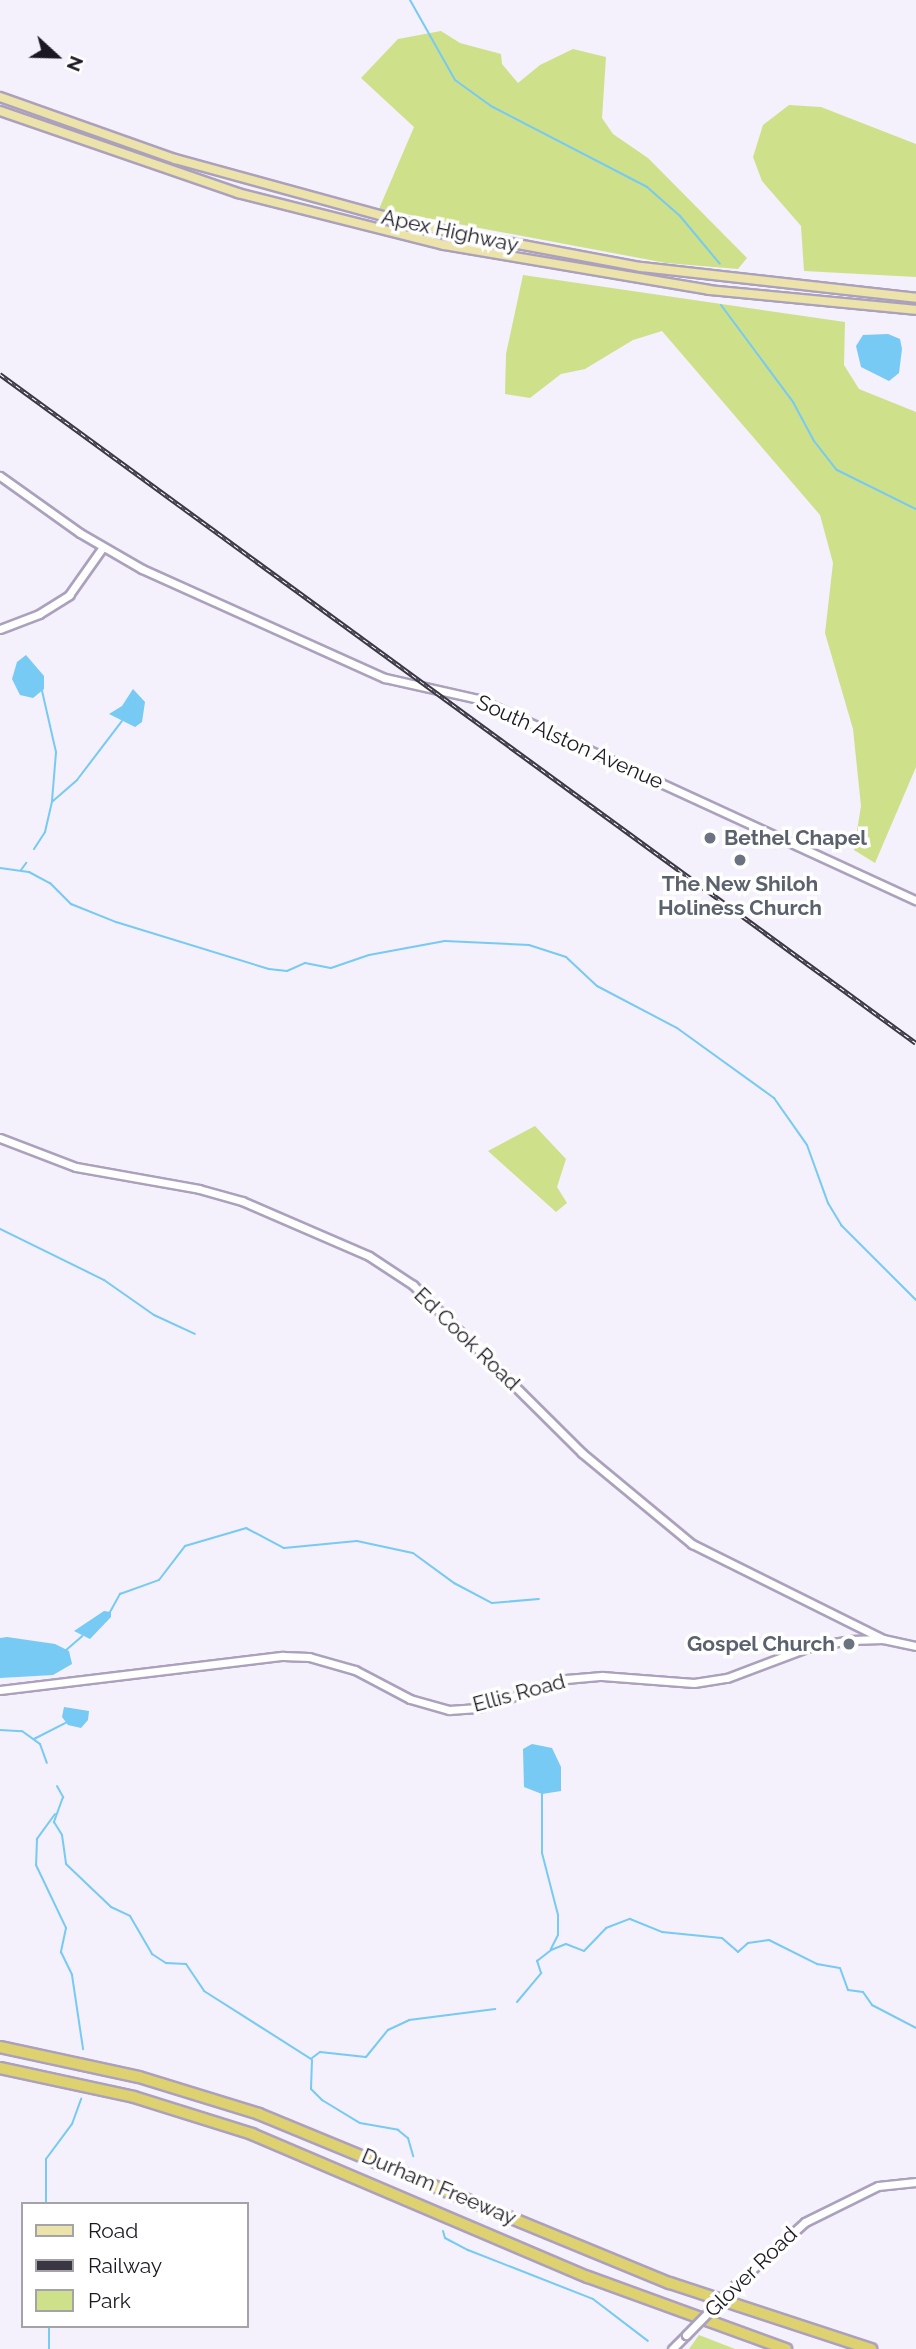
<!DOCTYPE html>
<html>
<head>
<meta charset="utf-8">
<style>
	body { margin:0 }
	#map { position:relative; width:916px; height:2349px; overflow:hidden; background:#f4f0fc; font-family:Raleway,sans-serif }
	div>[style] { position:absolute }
	.green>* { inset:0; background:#cee08a }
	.water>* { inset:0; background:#76caf3 }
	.stream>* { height:2px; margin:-1px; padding:0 1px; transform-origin:1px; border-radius:1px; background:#76caf3 }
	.roads { filter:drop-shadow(2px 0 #aca1bd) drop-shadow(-2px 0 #aca1bd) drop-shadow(0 2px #aca1bd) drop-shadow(0 -2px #aca1bd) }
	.secondary>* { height:7px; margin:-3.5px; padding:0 3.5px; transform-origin:3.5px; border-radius:3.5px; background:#fff }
	.primary>* { height:8px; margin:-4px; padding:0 4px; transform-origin:4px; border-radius:4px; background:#ebe3a9 }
	.highway>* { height:10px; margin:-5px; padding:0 5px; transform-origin:5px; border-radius:5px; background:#ddd170 }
	.rail>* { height:4.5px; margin-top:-2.25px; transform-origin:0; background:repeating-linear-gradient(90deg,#fff 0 5px,#3b3742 0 10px); box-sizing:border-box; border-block:2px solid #3b3742 }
	.bridges { filter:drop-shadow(2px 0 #aca1bd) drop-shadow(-2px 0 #aca1bd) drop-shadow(0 2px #aca1bd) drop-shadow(0 -2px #aca1bd) }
	.secondary-bridge>* { height:7px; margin:-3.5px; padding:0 3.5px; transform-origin:3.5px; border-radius:3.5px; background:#fff }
	.dots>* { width:19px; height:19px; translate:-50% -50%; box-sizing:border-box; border:4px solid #fff; border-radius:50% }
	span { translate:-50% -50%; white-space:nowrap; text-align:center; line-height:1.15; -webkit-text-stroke:7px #fff; paint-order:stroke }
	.street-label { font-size:21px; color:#1c1823 }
	.worship-label { font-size:21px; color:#5b616d; font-weight:700 }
	.left { translate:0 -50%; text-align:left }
	.right { translate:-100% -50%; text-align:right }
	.legend { position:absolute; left:21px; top:2202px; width:228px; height:126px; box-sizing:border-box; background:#fff; border:2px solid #a4a3a7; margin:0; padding:9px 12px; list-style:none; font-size:21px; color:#1c1823 }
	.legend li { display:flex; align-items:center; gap:14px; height:35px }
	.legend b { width:35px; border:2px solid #a4a3a7 }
	.north { position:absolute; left:21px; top:21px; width:70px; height:70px; -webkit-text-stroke:5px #fff; paint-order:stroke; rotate:112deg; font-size:19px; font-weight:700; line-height:28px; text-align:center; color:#1c1823 }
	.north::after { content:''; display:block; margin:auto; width:24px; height:32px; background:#1c1823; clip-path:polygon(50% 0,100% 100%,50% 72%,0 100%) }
</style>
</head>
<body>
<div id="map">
	<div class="green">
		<i style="clip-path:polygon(441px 31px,460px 43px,501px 54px,502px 64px,518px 83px,540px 65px,573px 49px,606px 57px,602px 118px,613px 134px,648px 158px,747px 258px,738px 269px,666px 263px,379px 209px,414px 127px,361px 78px,398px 39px)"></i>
		<i style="clip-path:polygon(789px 105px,821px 107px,916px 144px,916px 277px,804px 271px,801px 226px,762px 181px,753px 157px,763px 125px)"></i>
		<i style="clip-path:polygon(523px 275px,845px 322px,844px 365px,859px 389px,916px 412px,916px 767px,875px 863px,854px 850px,861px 806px,853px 729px,825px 633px,833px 563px,820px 515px,662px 331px,633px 340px,585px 369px,561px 374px,530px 398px,505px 394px,506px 354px)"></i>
		<i style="clip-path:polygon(535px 1126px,566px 1159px,557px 1187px,567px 1203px,556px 1212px,488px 1151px)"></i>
		<i style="clip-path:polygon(699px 2335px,735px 2349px,689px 2349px)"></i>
	</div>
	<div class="water">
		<i style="clip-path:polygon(888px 334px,900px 339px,902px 349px,899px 373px,889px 381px,861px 367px,856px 346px,863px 335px)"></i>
		<i style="clip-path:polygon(26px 655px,44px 676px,44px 689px,33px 698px,20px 695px,12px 679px,17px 662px)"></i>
		<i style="clip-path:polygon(133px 689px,145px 702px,142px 722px,135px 727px,109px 714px,122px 706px)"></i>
		<i style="clip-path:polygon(104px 1611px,111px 1612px,111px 1617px,90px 1639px,74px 1631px)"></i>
		<i style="clip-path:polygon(7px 1637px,55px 1644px,69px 1651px,72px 1664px,53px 1675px,0 1678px,0 1638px)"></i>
		<i style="clip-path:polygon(64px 1707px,89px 1711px,88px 1720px,81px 1728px,68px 1725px,62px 1717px)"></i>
		<i style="clip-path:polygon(532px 1744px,552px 1748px,561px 1767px,561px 1791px,542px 1794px,524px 1787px,523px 1749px)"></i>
	</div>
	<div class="stream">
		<i style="left:410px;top:0;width:92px;rotate:60.6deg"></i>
		<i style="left:455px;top:80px;width:44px;rotate:35.8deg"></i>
		<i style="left:491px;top:106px;width:176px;rotate:27.4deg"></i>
		<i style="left:647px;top:187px;width:44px;rotate:41.3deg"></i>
		<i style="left:680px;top:216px;width:62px;rotate:50.2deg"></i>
		<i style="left:721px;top:305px;width:121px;rotate:53.4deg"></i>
		<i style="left:793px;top:402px;width:44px;rotate:61.7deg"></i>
		<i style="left:814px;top:441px;width:37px;rotate:52deg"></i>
		<i style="left:837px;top:470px;width:88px;rotate:26.3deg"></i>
		<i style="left:53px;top:801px;width:32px;rotate:-41deg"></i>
		<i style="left:77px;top:780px;width:74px;rotate:-52.7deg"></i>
		<i style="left:34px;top:849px;width:20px;rotate:-57deg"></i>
		<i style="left:45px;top:832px;width:32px;rotate:-77deg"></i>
		<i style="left:52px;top:801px;width:49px;rotate:-85.3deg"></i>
		<i style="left:56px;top:752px;width:63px;rotate:-102.9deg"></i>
		<i style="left:0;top:868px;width:29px;rotate:8deg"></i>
		<i style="left:29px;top:872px;width:24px;rotate:28deg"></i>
		<i style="left:50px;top:883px;width:30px;rotate:45deg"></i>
		<i style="left:71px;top:904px;width:48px;rotate:21.8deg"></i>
		<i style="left:116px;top:922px;width:160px;rotate:17.1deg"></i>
		<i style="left:269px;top:969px;width:18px;rotate:6deg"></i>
		<i style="left:287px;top:971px;width:20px;rotate:-24deg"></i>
		<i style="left:305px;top:963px;width:26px;rotate:11deg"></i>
		<i style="left:331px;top:968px;width:40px;rotate:-18.9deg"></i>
		<i style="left:369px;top:955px;width:77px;rotate:-10.4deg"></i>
		<i style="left:445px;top:941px;width:84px;rotate:2.7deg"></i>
		<i style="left:529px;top:945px;width:39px;rotate:18deg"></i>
		<i style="left:566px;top:957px;width:42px;rotate:43.1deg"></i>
		<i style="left:597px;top:986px;width:90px;rotate:27.7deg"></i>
		<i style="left:677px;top:1028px;width:120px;rotate:35.8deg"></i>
		<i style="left:774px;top:1098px;width:57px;rotate:54.9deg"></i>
		<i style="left:807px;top:1145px;width:62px;rotate:70.1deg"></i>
		<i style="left:828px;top:1203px;width:26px;rotate:59deg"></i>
		<i style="left:841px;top:1225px;width:106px;rotate:45deg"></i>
		<i style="left:21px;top:870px;width:9px;rotate:-54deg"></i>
		<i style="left:0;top:1229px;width:116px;rotate:26.1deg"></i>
		<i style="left:104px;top:1280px;width:61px;rotate:35deg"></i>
		<i style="left:154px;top:1315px;width:45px;rotate:24.9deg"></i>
		<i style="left:110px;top:1612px;width:21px;rotate:-61deg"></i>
		<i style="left:120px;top:1594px;width:41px;rotate:-19.7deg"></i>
		<i style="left:159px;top:1580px;width:43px;rotate:-52.6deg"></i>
		<i style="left:185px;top:1546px;width:64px;rotate:-16.4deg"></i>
		<i style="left:246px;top:1528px;width:43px;rotate:27.8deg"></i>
		<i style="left:284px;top:1548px;width:73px;rotate:-5.5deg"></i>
		<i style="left:357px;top:1541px;width:57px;rotate:12.1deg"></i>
		<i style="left:413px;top:1553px;width:51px;rotate:36.2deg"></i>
		<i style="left:454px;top:1583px;width:43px;rotate:27.8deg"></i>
		<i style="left:492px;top:1603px;width:47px;rotate:-4.9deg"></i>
		<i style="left:65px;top:1651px;width:23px;rotate:-41deg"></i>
		<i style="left:0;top:1730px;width:22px;rotate:3deg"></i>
		<i style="left:22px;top:1731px;width:22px;rotate:36deg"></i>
		<i style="left:40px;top:1744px;width:20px;rotate:70deg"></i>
		<i style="left:34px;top:1739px;width:36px;rotate:-27deg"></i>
		<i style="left:57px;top:1786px;width:13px;rotate:61deg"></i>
		<i style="left:63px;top:1797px;width:27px;rotate:110deg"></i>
		<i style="left:54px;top:1822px;width:15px;rotate:58deg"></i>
		<i style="left:62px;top:1835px;width:29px;rotate:82deg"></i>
		<i style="left:66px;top:1864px;width:62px;rotate:43.7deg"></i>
		<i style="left:111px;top:1907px;width:21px;rotate:25deg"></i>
		<i style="left:130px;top:1916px;width:44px;rotate:59.9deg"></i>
		<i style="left:152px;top:1954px;width:17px;rotate:33deg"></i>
		<i style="left:166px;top:1963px;width:20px;rotate:3deg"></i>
		<i style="left:186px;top:1964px;width:32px;rotate:56deg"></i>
		<i style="left:204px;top:1991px;width:127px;rotate:32.4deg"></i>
		<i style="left:542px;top:1793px;width:60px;rotate:90deg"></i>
		<i style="left:542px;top:1853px;width:64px;rotate:75.5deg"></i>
		<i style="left:558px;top:1915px;width:20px;rotate:90deg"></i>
		<i style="left:558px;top:1935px;width:16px;rotate:117deg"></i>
		<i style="left:55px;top:1814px;width:31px;rotate:126deg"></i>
		<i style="left:37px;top:1839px;width:26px;rotate:92deg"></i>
		<i style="left:36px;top:1865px;width:70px;rotate:64.5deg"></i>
		<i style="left:66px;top:1928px;width:25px;rotate:102deg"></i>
		<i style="left:61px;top:1952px;width:25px;rotate:64deg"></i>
		<i style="left:72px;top:1975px;width:75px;rotate:81.5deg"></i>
		<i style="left:517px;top:2002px;width:38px;rotate:-50deg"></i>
		<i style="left:541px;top:1973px;width:13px;rotate:-108deg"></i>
		<i style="left:537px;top:1961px;width:18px;rotate:-38deg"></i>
		<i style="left:551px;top:1950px;width:16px;rotate:-22deg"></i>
		<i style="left:566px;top:1944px;width:19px;rotate:21deg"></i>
		<i style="left:584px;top:1951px;width:32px;rotate:-46deg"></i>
		<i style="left:606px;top:1928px;width:26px;rotate:-21deg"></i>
		<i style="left:630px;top:1919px;width:35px;rotate:22deg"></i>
		<i style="left:662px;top:1932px;width:60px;rotate:5.7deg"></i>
		<i style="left:722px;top:1938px;width:21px;rotate:41deg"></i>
		<i style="left:738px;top:1952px;width:13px;rotate:-42deg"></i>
		<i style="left:748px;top:1943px;width:21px;rotate:-8deg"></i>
		<i style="left:769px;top:1940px;width:54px;rotate:26.6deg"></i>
		<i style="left:817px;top:1964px;width:23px;rotate:10deg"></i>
		<i style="left:840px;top:1968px;width:23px;rotate:70deg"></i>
		<i style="left:848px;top:1990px;width:15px;rotate:8deg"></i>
		<i style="left:863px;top:1992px;width:16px;rotate:55deg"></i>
		<i style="left:872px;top:2005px;width:50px;rotate:27.6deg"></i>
		<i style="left:312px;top:2058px;width:10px;rotate:-37deg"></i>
		<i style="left:320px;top:2052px;width:46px;rotate:6.2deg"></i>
		<i style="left:366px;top:2057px;width:35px;rotate:-51deg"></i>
		<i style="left:388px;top:2030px;width:23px;rotate:-25deg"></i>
		<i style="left:409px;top:2020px;width:87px;rotate:-7.3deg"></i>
		<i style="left:312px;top:2060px;width:29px;rotate:92deg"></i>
		<i style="left:311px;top:2089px;width:16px;rotate:45deg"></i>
		<i style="left:322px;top:2100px;width:44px;rotate:31.2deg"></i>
		<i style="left:360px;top:2123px;width:39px;rotate:10deg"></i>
		<i style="left:398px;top:2130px;width:13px;rotate:39deg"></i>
		<i style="left:408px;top:2138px;width:19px;rotate:74deg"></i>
		<i style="left:46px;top:2204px;width:45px;rotate:-90deg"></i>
		<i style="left:46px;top:2159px;width:44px;rotate:-53.4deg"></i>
		<i style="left:72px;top:2124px;width:27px;rotate:-70deg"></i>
		<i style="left:443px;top:2231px;width:7px;rotate:74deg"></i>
		<i style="left:445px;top:2238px;width:26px;rotate:28deg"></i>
		<i style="left:468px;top:2250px;width:134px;rotate:21.4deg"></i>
		<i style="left:593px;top:2299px;width:69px;rotate:37.4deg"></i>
		<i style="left:49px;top:2349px;width:23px;rotate:-90deg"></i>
	</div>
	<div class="roads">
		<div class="secondary">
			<i style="left:0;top:476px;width:98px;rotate:35.5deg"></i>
			<i style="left:80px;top:533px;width:72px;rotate:30.1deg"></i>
			<i style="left:142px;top:569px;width:266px;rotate:24.2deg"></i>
			<i style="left:385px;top:678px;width:95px;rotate:12.7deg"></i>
			<i style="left:478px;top:699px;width:482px;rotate:24.7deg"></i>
			<i style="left:0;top:629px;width:42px;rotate:-21deg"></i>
			<i style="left:39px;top:614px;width:36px;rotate:-32deg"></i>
			<i style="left:69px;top:595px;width:59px;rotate:-54.7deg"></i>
			<i style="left:0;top:1138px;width:81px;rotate:20.9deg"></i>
			<i style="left:76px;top:1167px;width:125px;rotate:10.1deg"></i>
			<i style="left:199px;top:1189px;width:45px;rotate:15.6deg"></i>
			<i style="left:242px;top:1201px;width:138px;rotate:23.4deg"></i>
			<i style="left:369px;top:1256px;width:53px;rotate:33.4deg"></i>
			<i style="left:413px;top:1285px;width:238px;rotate:44.8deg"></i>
			<i style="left:582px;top:1453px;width:143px;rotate:39.6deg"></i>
			<i style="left:692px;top:1544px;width:213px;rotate:26.4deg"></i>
			<i style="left:0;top:1690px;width:285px;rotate:-6.9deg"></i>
			<i style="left:283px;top:1656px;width:26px;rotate:2deg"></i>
			<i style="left:309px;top:1657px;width:48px;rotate:15.8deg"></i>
			<i style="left:355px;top:1670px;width:62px;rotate:27.8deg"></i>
			<i style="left:410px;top:1699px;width:41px;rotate:15.8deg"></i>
			<i style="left:449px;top:1710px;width:29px;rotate:-4deg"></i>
			<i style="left:478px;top:1708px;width:93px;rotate:-18.2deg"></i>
			<i style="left:566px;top:1679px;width:36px;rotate:-5deg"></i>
			<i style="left:602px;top:1676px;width:92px;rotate:4.4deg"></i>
			<i style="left:694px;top:1683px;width:33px;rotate:-9deg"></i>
			<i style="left:727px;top:1678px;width:88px;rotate:-20.7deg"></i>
			<i style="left:809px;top:1647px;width:43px;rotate:-9.5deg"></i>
			<i style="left:851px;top:1640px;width:32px;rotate:-2deg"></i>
			<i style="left:883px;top:1639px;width:34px;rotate:12deg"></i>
			<i style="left:735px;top:2285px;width:94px;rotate:-42deg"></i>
			<i style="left:805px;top:2222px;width:81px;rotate:-26.3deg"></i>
			<i style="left:878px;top:2186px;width:38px;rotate:-6deg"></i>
			<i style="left:672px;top:2349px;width:20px;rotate:-45deg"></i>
		</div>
		<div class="primary">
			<i style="left:0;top:97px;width:186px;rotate:19.5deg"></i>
			<i style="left:175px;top:159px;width:250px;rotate:15.3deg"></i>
			<i style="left:416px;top:225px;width:229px;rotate:10.6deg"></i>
			<i style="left:641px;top:267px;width:277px;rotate:6.4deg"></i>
			<i style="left:0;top:111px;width:252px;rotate:19deg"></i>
			<i style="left:238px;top:193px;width:212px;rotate:14.2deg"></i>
			<i style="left:444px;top:245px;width:269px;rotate:9.6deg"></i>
			<i style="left:709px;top:290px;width:208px;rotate:5.5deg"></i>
		</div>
		<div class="highway">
			<i style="left:0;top:2047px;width:142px;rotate:12.2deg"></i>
			<i style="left:139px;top:2077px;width:126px;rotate:17.1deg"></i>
			<i style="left:259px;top:2114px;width:444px;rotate:22.4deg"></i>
			<i style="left:670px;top:2283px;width:212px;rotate:18.2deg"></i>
			<i style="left:0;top:2068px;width:137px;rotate:12.2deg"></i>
			<i style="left:134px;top:2097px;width:124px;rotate:17.4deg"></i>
			<i style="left:252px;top:2134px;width:365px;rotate:23.1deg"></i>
			<i style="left:588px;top:2277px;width:211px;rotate:20deg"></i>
		</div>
	</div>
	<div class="rail">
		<i style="left:0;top:374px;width:1134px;rotate:36.14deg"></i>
	</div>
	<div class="bridges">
		<div class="secondary-bridge">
			<i style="left:686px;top:2335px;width:70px;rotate:-45.6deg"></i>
		</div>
	</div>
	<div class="dots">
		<i style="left:710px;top:838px;background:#6b7280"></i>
		<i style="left:740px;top:860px;background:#6b7280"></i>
		<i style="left:849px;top:1644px;background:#6b7280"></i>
	</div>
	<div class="street-label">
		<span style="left:450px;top:231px;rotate:12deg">Apex Highway</span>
		<span style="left:570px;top:742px;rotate:24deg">South Alston Avenue</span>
		<span style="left:467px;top:1339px;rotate:44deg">Ed Cook Road</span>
		<span style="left:519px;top:1693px;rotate:-15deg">Ellis Road</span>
		<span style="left:439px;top:2187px;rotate:23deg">Durham Freeway</span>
		<span style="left:751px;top:2272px;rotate:-44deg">Glover Road</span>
	</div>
	<div class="worship-label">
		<span class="left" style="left:724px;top:838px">Bethel Chapel</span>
		<span style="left:740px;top:896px">The New Shiloh<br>Holiness Church</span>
		<span class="right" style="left:835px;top:1644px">Gospel Church</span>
	</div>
	<ul class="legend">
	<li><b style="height:9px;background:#ebe3a9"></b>Road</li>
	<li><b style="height:9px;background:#3b3742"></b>Railway</li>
	<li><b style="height:19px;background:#cee08a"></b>Park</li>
	</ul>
	<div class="north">N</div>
</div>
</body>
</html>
